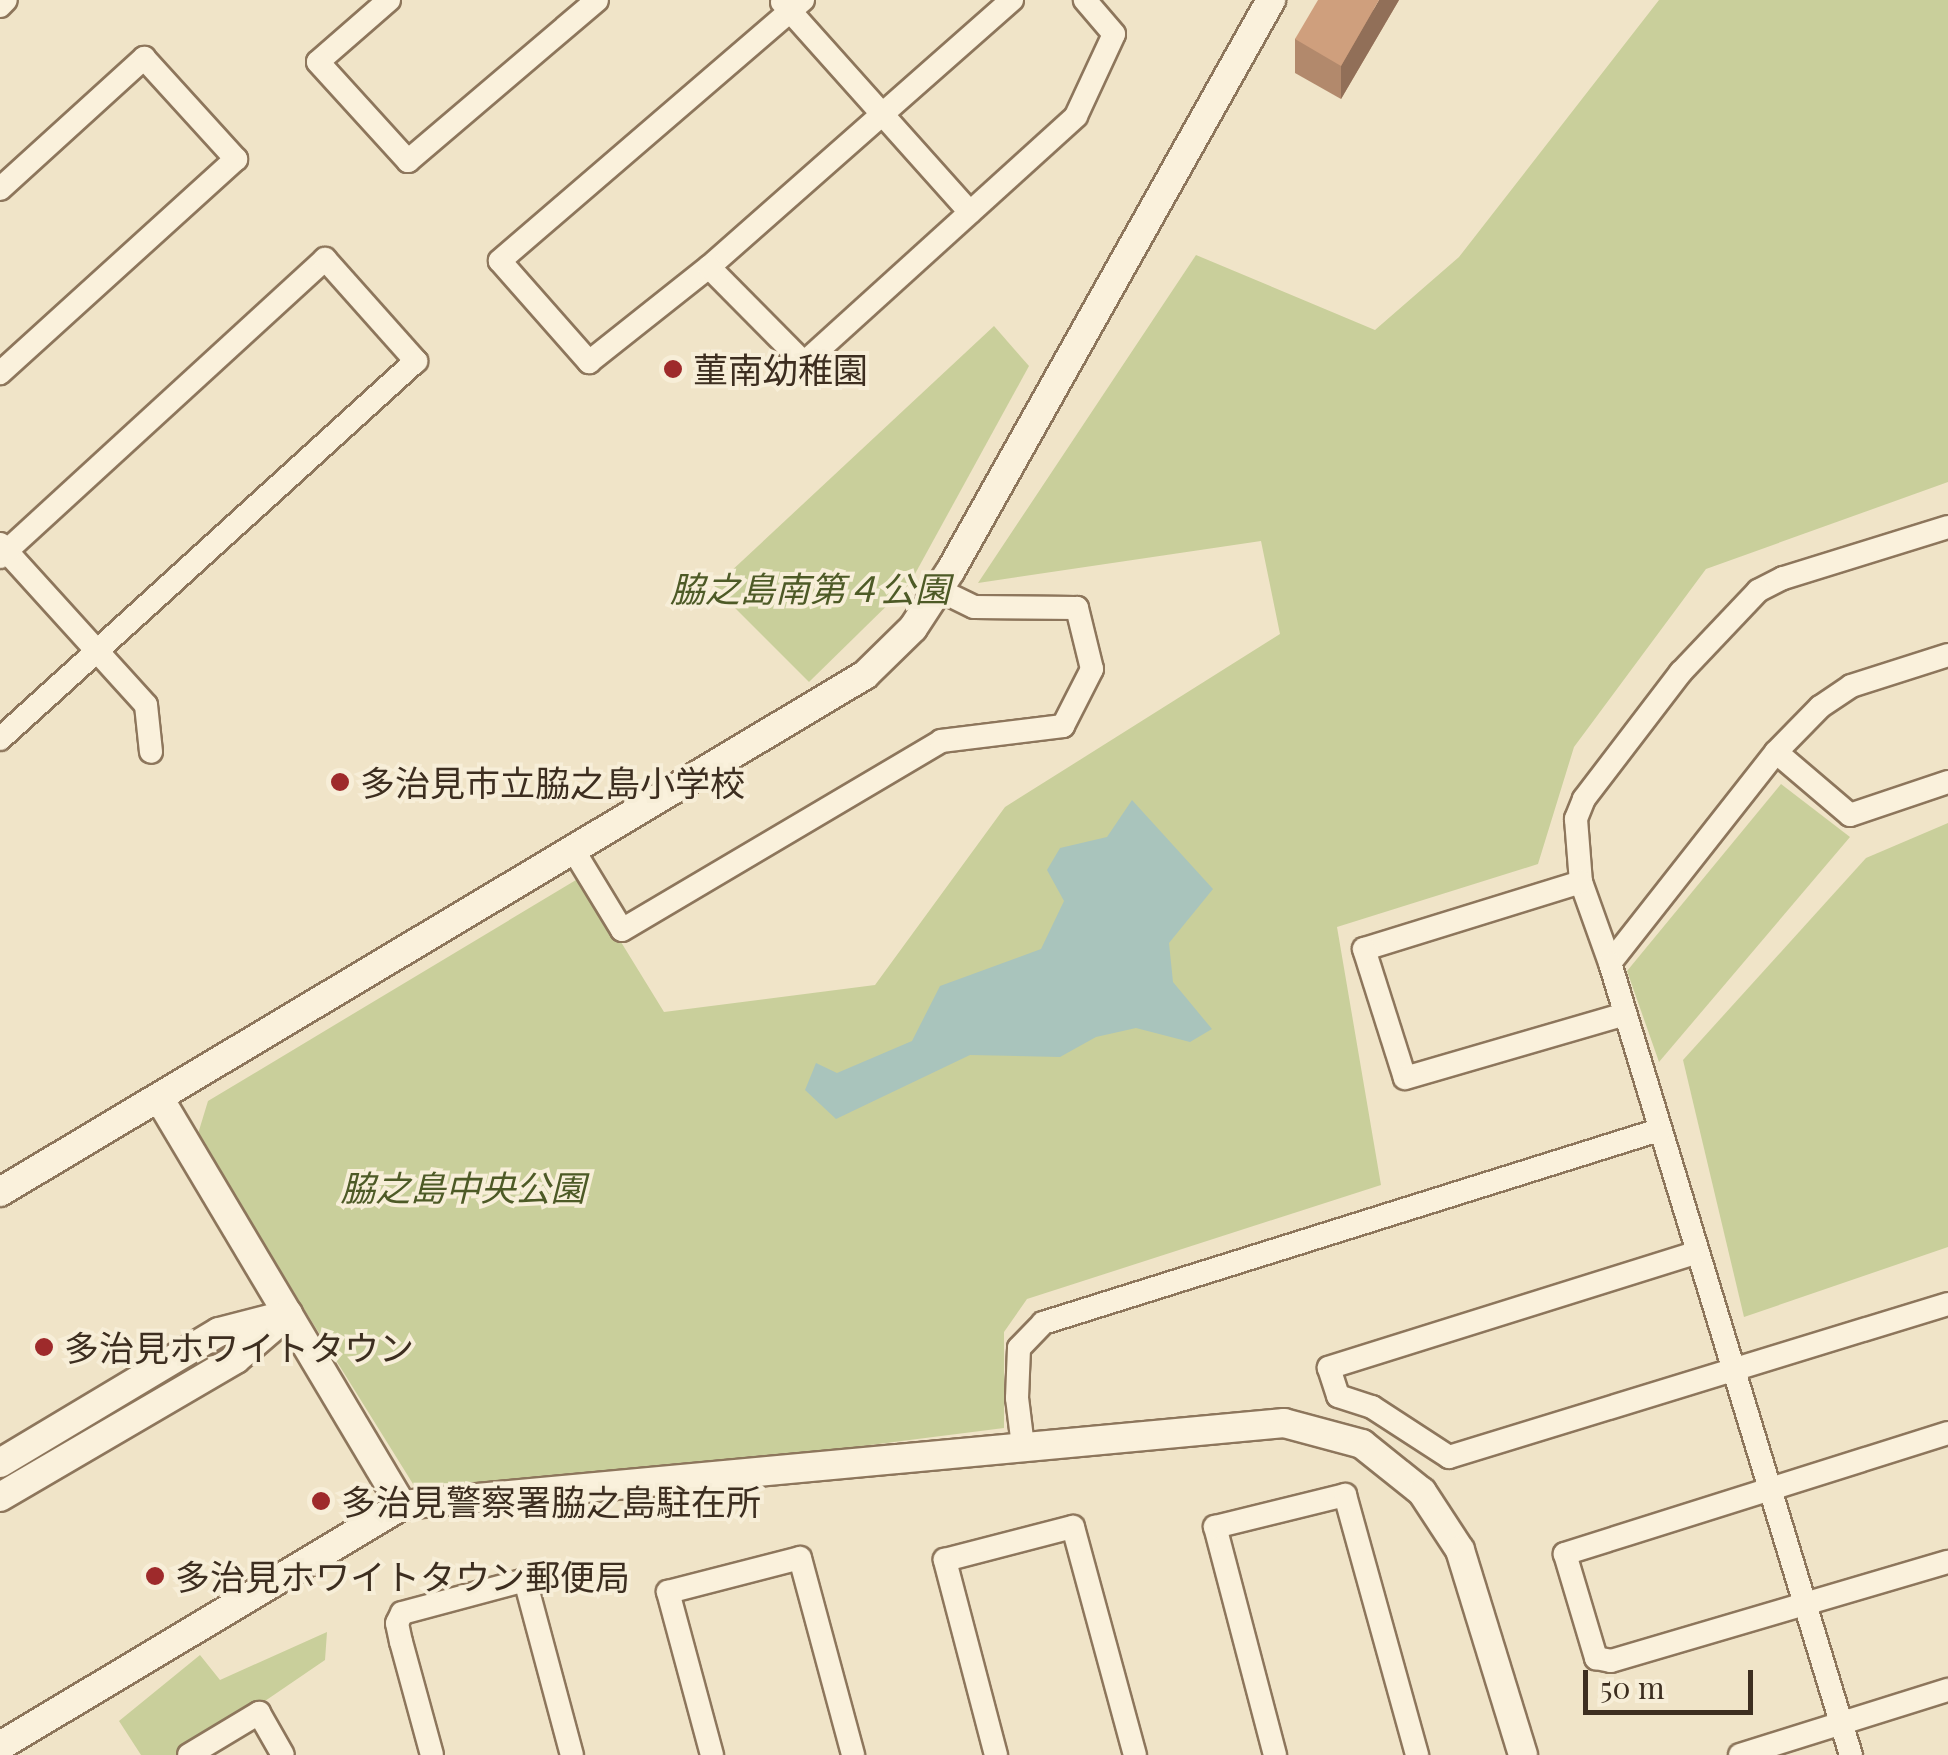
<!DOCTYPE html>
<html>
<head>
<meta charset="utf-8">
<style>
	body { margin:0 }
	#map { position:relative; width:1948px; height:1755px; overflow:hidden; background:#f0e4c8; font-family:"Playfair Display","Noto Sans JP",serif }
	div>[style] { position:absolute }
	.green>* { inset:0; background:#c9cf9b }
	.water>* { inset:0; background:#a9c4bc }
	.roads { filter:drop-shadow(2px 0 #8d765c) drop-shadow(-2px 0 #8d765c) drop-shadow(0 2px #8d765c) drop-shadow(0 -2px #8d765c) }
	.minor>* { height:22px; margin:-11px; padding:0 11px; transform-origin:11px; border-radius:11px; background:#faf1dc }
	.tertiary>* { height:28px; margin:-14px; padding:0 14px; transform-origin:14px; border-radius:14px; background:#faf1dc }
	.wall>* { inset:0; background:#b2896c }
	.shaded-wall>* { inset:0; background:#916f58 }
	.building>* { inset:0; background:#cf9f7d }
	.dots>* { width:28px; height:28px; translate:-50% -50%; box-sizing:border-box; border:5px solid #f7eed8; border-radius:50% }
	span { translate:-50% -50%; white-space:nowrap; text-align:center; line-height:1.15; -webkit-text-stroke:8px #f7eed8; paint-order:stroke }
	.poi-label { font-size:35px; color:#3d2e20 }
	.left { translate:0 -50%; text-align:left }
	.park-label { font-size:35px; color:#4d5a26; font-style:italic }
	.scale { position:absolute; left:1583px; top:1670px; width:170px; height:45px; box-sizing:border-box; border:5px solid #3d2e20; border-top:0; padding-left:12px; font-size:30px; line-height:35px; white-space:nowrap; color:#3d2e20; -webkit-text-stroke:8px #f7eed8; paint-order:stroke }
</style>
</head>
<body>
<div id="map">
	<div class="green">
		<i style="clip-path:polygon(1659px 0,1948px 0,1948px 482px,1706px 569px,1574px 747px,1538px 864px,1337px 927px,1381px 1185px,1027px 1299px,1004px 1332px,1004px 1428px,438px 1500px,418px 1492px,197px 1137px,208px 1101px,581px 877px,664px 1012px,875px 985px,1005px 807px,1280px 634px,1261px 541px,978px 583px,1196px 255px,1375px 330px,1459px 257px)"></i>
		<i style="clip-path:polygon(994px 326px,1029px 366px,910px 583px,809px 682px,714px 587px)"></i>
		<i style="clip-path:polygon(1781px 784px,1850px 837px,1659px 1062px,1627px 971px)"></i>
		<i style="clip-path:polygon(1948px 823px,1948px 1247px,1744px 1317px,1683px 1060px,1866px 858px)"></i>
		<i style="clip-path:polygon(327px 1632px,325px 1660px,186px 1755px,141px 1755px,119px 1721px,200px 1655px,220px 1680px)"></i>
	</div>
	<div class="water">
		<i style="clip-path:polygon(1132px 800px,1213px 889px,1169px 943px,1173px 982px,1212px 1029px,1190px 1042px,1136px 1028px,1096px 1037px,1060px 1057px,970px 1055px,836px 1119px,805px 1090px,816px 1063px,837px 1073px,912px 1041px,940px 986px,1041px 949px,1064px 901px,1047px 870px,1060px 848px,1107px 837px)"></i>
	</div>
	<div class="roads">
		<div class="minor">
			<i style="left:389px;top:0;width:94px;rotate:138.9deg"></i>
			<i style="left:318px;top:62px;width:134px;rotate:47.7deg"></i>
			<i style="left:408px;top:161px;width:248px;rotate:-40.4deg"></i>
			<i style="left:803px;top:0;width:400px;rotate:139.3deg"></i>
			<i style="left:500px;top:261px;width:135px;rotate:48.6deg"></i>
			<i style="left:589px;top:362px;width:153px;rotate:-38.4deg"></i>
			<i style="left:709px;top:267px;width:404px;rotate:-41.4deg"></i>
			<i style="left:782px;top:2px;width:282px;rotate:48.2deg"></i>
			<i style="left:0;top:6px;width:8px;rotate:-45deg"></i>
			<i style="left:0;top:189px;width:195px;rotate:-42.3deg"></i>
			<i style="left:144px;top:58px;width:137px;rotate:47.7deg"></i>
			<i style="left:236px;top:159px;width:319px;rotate:137.8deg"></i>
			<i style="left:709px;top:267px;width:135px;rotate:45.3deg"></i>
			<i style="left:804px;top:363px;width:367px;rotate:-42.2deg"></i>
			<i style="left:1076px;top:116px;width:90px;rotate:-65.1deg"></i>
			<i style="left:1114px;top:34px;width:45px;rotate:-130.5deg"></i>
			<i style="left:1948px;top:527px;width:173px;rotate:162.8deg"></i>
			<i style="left:1783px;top:578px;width:28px;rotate:153deg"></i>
			<i style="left:1758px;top:591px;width:112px;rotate:133.5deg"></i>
			<i style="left:1681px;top:672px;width:160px;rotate:127.4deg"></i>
			<i style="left:1584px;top:799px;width:22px;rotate:112deg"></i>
			<i style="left:1576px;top:819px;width:63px;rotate:85.5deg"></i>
			<i style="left:1581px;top:882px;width:86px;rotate:70.3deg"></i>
			<i style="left:1610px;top:963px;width:268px;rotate:-51.8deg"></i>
			<i style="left:1776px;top:752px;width:97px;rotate:40.4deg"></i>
			<i style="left:1850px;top:815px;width:103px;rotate:-18.6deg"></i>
			<i style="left:0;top:544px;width:217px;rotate:47.8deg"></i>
			<i style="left:146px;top:705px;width:47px;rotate:83.9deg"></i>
			<i style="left:0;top:557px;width:441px;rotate:-42.5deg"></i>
			<i style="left:325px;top:259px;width:137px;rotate:48.3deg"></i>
			<i style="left:416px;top:361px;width:562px;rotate:137.74deg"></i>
			<i style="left:1776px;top:752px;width:63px;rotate:-45.6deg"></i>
			<i style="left:1820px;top:707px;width:37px;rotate:-34deg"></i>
			<i style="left:1851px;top:686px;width:102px;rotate:-17.7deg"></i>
			<i style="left:574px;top:851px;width:92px;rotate:58.7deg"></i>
			<i style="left:622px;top:930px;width:371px;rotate:-30.6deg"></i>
			<i style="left:941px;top:741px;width:123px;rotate:-7deg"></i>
			<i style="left:1063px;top:726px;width:64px;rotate:-63deg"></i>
			<i style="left:1092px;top:669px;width:63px;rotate:-103.8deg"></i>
			<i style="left:1077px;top:608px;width:103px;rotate:-179.4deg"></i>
			<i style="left:974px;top:607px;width:39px;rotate:-154deg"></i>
			<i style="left:1581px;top:882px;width:227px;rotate:162.8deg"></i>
			<i style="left:1364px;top:949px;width:135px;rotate:72.4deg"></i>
			<i style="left:1405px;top:1078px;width:226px;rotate:-16.2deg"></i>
			<i style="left:1610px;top:963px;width:828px;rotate:73.08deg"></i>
			<i style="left:1695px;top:1253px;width:384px;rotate:162.6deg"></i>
			<i style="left:1329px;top:1368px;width:29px;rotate:72deg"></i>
			<i style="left:1338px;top:1396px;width:36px;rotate:18deg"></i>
			<i style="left:1372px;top:1407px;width:92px;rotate:33deg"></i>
			<i style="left:1449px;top:1457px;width:522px;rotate:-17.05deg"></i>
			<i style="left:1948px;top:1433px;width:402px;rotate:162.5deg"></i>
			<i style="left:1565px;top:1554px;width:109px;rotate:73.4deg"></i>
			<i style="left:1596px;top:1658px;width:15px;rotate:11deg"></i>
			<i style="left:1611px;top:1661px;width:351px;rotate:-16.4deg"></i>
			<i style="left:1023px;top:1446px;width:48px;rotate:-97.1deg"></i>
			<i style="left:1017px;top:1398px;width:50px;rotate:-87.7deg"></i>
			<i style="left:1019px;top:1348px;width:35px;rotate:-46deg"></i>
			<i style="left:1043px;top:1323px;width:646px;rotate:-17.4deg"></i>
			<i style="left:189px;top:1755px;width:82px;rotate:-31deg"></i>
			<i style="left:259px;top:1713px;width:48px;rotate:60.3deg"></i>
			<i style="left:432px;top:1755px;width:117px;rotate:-105.3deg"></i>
			<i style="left:401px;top:1642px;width:19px;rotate:-102deg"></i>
			<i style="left:397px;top:1623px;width:11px;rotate:-63deg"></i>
			<i style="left:402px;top:1613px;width:127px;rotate:-15deg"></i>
			<i style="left:525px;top:1580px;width:181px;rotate:75deg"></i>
			<i style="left:712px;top:1755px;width:169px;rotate:-105.1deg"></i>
			<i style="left:668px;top:1592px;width:136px;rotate:-14.4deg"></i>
			<i style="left:800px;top:1558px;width:204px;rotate:74.9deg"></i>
			<i style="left:996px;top:1755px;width:202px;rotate:-104.7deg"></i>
			<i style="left:945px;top:1560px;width:132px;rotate:-14.5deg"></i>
			<i style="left:1073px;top:1527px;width:236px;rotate:74.8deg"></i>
			<i style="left:1275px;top:1755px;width:236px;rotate:-104.7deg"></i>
			<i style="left:1215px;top:1527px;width:134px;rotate:-13.8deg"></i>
			<i style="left:1345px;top:1495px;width:270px;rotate:74.5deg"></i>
			<i style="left:1740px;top:1755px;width:218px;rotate:-17.4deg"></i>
		</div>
		<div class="tertiary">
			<i style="left:159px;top:1098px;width:474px;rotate:59.2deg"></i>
			<i style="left:0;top:1192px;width:1008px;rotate:-30.87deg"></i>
			<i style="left:865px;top:675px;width:67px;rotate:-44.4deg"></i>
			<i style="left:913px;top:628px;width:69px;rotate:-56.8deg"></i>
			<i style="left:951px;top:570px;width:654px;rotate:-60.69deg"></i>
			<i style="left:0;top:1463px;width:255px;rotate:-30.9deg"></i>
			<i style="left:219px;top:1332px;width:64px;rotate:-14.5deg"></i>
			<i style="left:0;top:1497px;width:273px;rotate:-30.3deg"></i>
			<i style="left:236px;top:1359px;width:69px;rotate:-40.9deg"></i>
			<i style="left:0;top:1746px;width:469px;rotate:-30.9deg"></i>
			<i style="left:402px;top:1505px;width:886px;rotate:-5.31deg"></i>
			<i style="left:1284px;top:1423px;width:81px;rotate:15.1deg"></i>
			<i style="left:1362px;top:1444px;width:77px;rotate:38.7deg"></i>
			<i style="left:1422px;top:1492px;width:69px;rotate:56.8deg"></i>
			<i style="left:1460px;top:1550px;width:214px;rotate:72.9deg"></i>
		</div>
	</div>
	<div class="wall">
		<i style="clip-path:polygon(1399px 0,1341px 99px,1295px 73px,1295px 39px)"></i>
	</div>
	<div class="shaded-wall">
		<i style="clip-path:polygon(1379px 0,1399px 0,1341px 99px,1341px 66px)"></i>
	</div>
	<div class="building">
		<i style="clip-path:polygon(1318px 0,1379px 0,1341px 66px,1295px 39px)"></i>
	</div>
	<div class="dots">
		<i style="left:673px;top:369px;background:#9e2a2b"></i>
		<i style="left:340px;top:782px;background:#9e2a2b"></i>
		<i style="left:44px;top:1347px;background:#9e2a2b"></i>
		<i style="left:321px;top:1501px;background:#9e2a2b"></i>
		<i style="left:155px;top:1576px;background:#9e2a2b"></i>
	</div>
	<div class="poi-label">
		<span class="left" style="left:693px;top:369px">菫南幼稚園</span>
		<span class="left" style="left:360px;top:782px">多治見市立脇之島小学校</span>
		<span class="left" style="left:64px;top:1347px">多治見ホワイトタウン</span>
		<span class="left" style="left:341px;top:1501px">多治見警察署脇之島駐在所</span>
		<span class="left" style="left:175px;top:1576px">多治見ホワイトタウン郵便局</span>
	</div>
	<div class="park-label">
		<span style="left:810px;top:588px">脇之島南第４公園</span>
		<span style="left:463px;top:1187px">脇之島中央公園</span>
	</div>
	<div class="scale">50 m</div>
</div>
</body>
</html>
